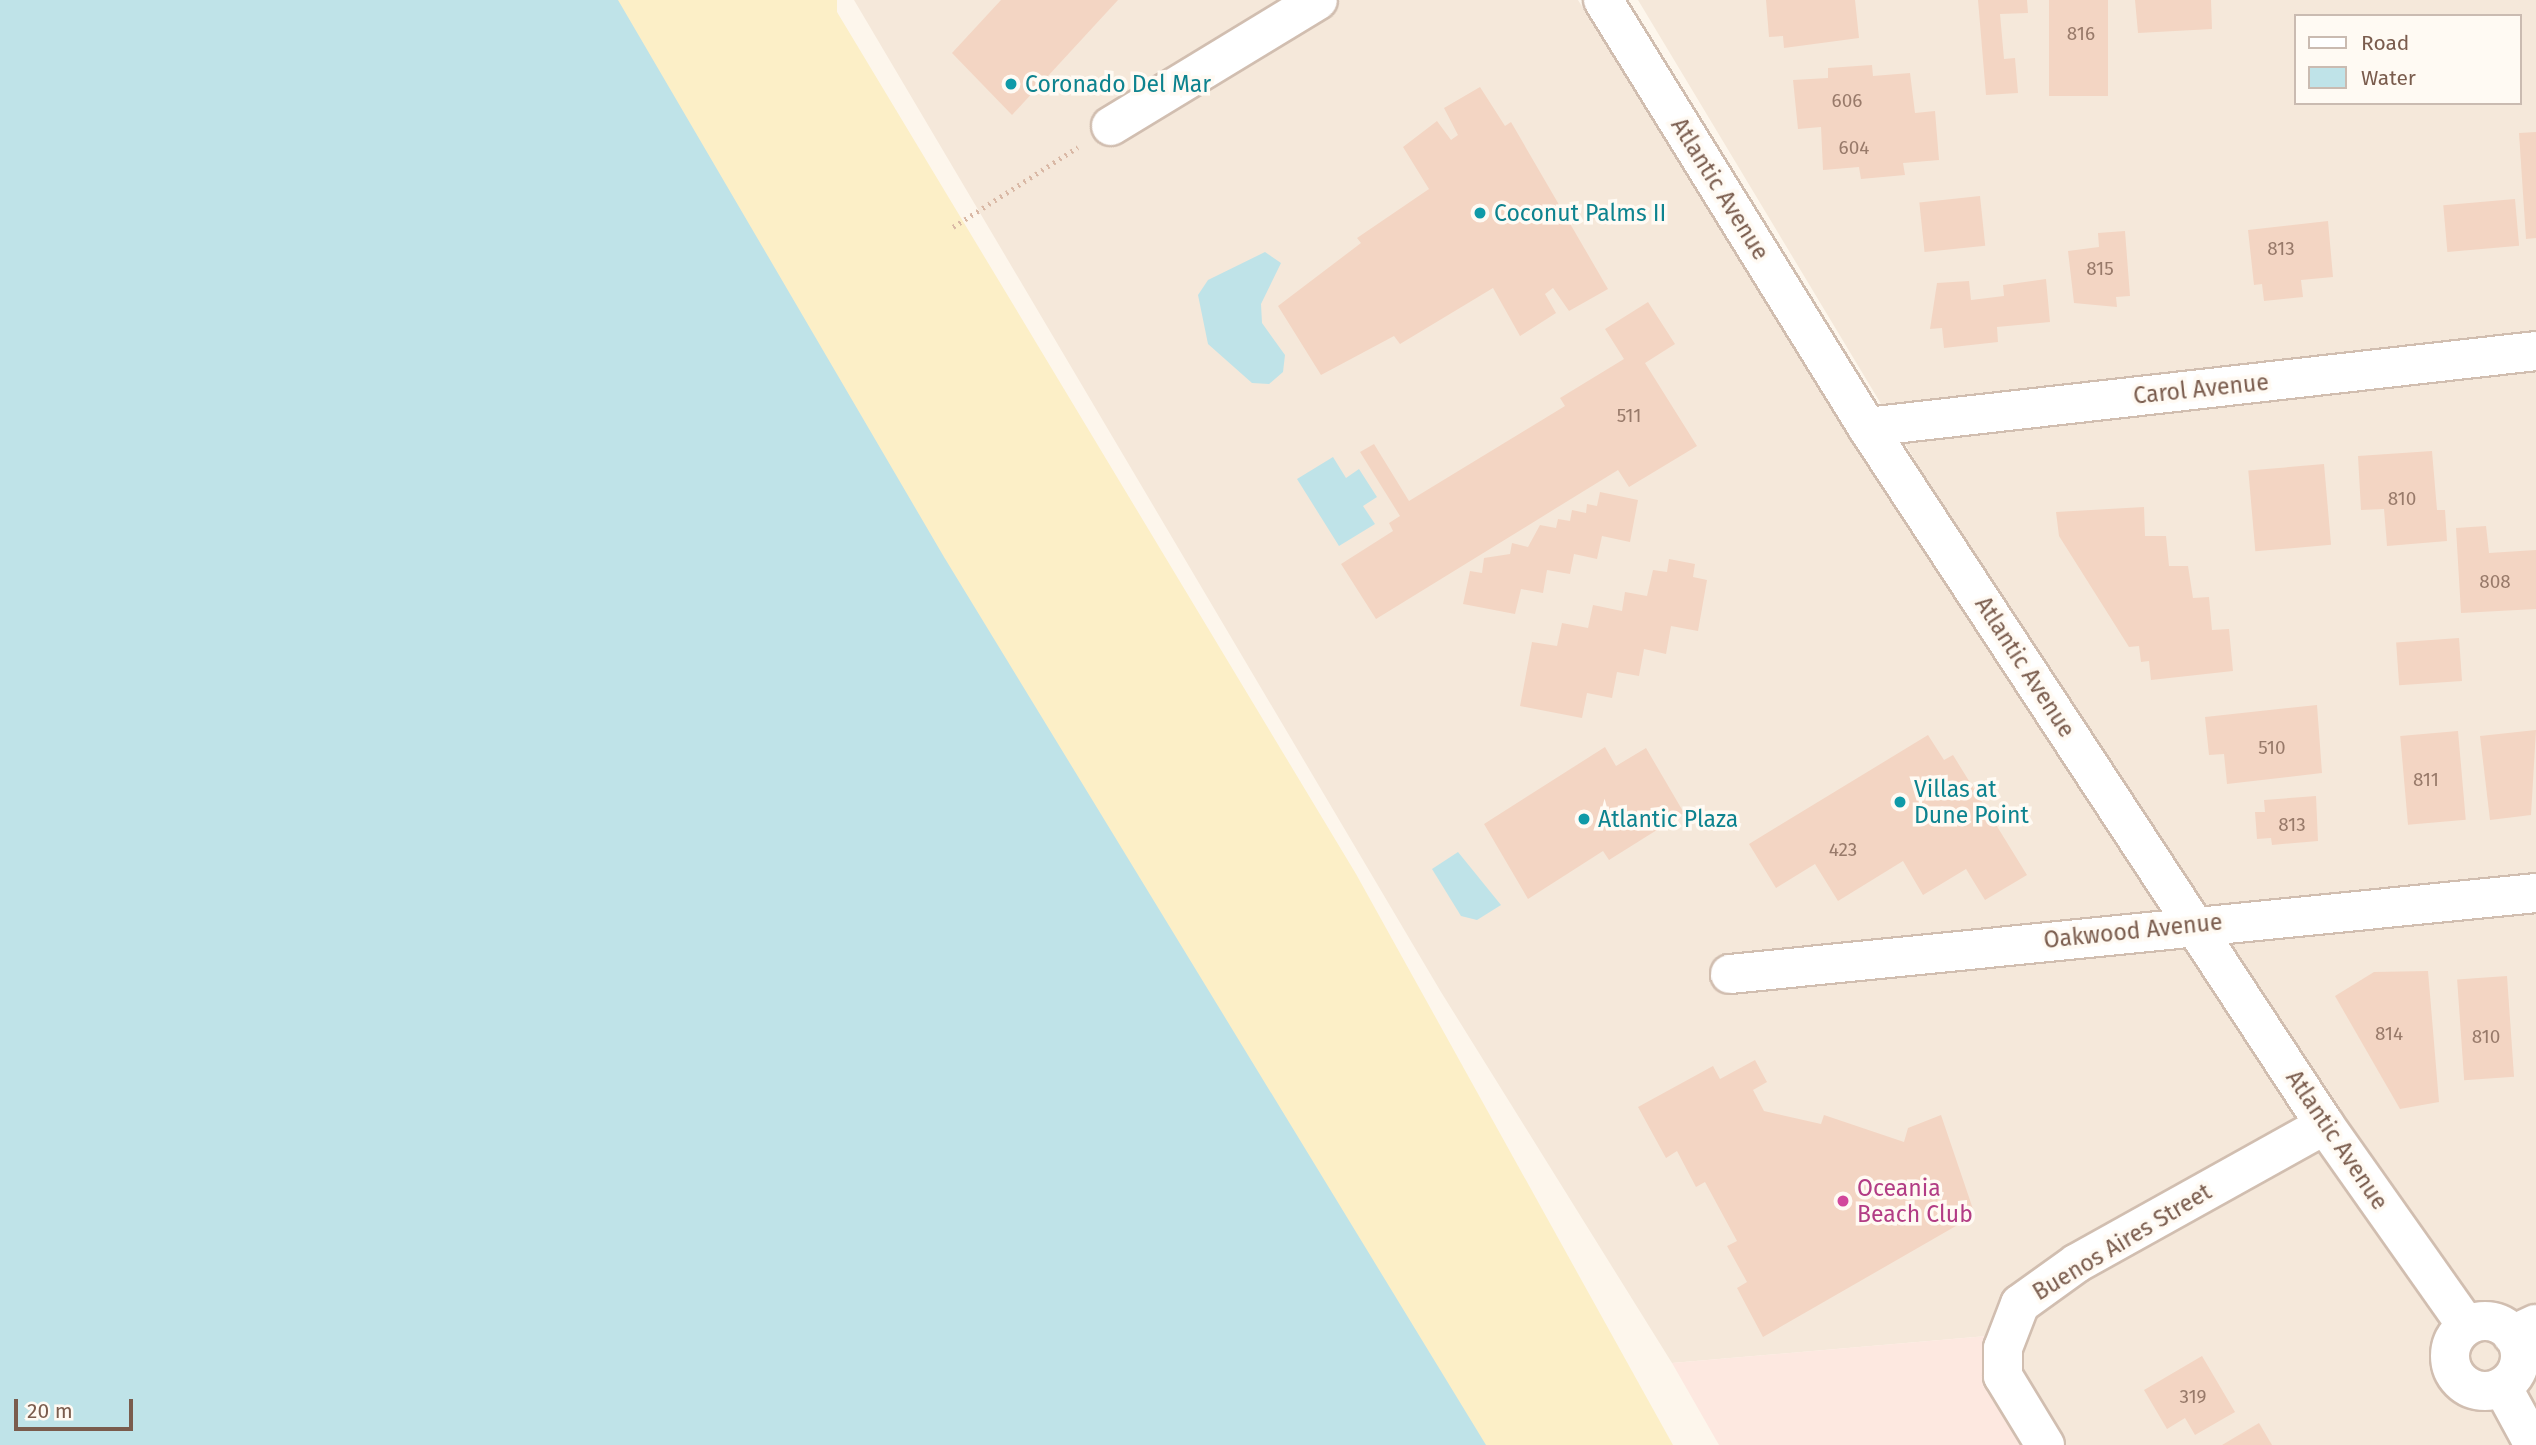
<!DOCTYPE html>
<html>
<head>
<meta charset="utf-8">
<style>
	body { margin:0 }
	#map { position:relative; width:2536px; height:1445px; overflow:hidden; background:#fdf6ec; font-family:"Fira Sans",sans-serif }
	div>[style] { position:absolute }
	.residential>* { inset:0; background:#f5e8da }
	.commercial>* { inset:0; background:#fde8e0 }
	.sand>* { inset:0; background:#fcefc7 }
	.water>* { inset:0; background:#bfe3e8 }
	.building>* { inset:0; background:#f3d5c3; transform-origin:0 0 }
	.path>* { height:4.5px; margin-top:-2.25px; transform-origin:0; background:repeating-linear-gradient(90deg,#d9b8a5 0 2px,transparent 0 7px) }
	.roads { filter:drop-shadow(2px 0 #d1beb0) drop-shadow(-2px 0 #d1beb0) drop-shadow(0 2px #d1beb0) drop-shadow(0 -2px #d1beb0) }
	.street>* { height:38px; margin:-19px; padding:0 19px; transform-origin:19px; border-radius:19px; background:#fff }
	.secondary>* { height:38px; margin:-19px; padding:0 19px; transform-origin:19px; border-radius:19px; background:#fff }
	.secondary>.ring { margin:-19px; padding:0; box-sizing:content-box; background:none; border:38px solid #fff; border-radius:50% }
	.dots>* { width:19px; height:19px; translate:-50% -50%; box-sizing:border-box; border:4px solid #fffaf3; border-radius:50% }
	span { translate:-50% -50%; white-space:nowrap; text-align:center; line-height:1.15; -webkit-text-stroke:7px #fffaf3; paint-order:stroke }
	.number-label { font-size:19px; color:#987a6a }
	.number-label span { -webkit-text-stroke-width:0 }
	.culture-label { font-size:23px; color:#0d838f }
	.left { translate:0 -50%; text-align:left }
	.street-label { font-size:23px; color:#7a5c4d }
	.hotel-label { font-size:23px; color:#b23c85 }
	.legend { position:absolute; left:2294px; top:14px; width:228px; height:91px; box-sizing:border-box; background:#fffaf3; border:2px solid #cabbb1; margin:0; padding:9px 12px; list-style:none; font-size:21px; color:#7a5c4d }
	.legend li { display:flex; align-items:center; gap:14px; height:35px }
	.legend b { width:35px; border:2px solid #cabbb1 }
	.scale { position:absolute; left:14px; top:1399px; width:119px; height:32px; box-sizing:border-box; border:4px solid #7a5c4d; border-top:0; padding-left:9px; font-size:21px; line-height:24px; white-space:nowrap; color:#7a5c4d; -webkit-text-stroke:5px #fffaf3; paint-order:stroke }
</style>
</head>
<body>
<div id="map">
	<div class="residential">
		<i style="clip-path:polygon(854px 0,1578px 0,1850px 440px,2296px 1119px,2068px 1246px,2010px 1289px,1987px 1336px,1672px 1363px,1441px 992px)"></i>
		<i style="clip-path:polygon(evenodd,1638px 0,2536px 0,2536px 1445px,2045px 1445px,2022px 1411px,2010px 1322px,2324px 1125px,2194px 924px,1638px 0,2296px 16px,2520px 16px,2520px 103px,2296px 103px,2296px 16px)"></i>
	</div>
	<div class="commercial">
		<i style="clip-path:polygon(1987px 1336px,1986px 1380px,2023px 1445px,1719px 1445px,1672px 1363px)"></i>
	</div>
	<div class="sand">
		<i style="clip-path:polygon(0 0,837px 0,837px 12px,1356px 874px,1673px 1445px,0 1445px)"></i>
	</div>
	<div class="water">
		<i style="clip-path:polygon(0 0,618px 0,944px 557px,1486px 1445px,0 1445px)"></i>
		<i style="clip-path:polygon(1265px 252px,1281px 263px,1261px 304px,1262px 323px,1285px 355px,1283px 372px,1269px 384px,1252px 383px,1208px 344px,1198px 295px,1208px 280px)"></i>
		<i style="clip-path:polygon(1333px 457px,1346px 478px,1359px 469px,1377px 497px,1363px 506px,1375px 524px,1339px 546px,1297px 479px)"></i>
		<i style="clip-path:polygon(1458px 852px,1501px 905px,1477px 920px,1461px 916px,1432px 869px)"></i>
	</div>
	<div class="building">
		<i style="clip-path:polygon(1001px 0,1118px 0,1012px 115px,952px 53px)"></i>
		<i style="clip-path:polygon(1766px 0,1855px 0,1859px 38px,1784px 48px,1783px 36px,1769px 37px)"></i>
		<i style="clip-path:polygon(1978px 0,2027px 0,2028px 13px,2000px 14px,2004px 59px,2015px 58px,2018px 93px,1986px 95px)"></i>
		<i style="left:2049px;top:0;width:59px;height:96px"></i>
		<i style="clip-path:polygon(2135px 0,2211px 0,2212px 29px,2138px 33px)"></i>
		<i style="clip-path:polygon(1872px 65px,1873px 76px,1910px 73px,1915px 113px,1935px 111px,1939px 160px,1903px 163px,1905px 175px,1861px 179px,1859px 167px,1823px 170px,1821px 127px,1798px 129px,1793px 80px,1828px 78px,1828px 68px)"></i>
		<i style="clip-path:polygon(1480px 87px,1505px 126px,1511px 122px,1608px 289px,1569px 311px,1553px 288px,1545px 294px,1556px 313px,1520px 336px,1493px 288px,1400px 344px,1394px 336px,1321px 375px,1278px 306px,1361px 243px,1357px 238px,1429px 189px,1403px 147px,1437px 121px,1451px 140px,1458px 135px,1444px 108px)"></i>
		<i style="clip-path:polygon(2536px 132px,2536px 238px,2526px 239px,2519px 133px)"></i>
		<i style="left:1980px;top:196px;width:50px;height:61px;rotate:84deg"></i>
		<i style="left:2515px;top:199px;width:47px;height:72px;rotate:85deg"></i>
		<i style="clip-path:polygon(2328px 221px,2333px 277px,2301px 280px,2303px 297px,2264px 301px,2262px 284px,2254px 285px,2248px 230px)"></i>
		<i style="clip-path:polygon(2125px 231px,2130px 296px,2116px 297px,2117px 307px,2074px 303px,2068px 251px,2099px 247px,2098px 233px)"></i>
		<i style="clip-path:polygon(2046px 279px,2050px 322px,1997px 327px,1998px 342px,1944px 348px,1942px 328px,1930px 329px,1937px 283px,1969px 281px,1971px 300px,2004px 296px,2003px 285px)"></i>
		<i style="clip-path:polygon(1648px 302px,1675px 344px,1645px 363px,1697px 446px,1629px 487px,1618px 470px,1376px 619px,1341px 564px,1393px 531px,1389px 523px,1400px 516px,1360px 452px,1374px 444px,1409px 501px,1565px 406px,1560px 398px,1624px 359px,1605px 329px)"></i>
		<i style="clip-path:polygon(2432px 451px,2437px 510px,2445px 510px,2447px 541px,2387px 546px,2384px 509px,2361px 510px,2358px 456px)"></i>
		<i style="left:2324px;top:464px;width:81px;height:76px;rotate:85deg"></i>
		<i style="clip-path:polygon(1600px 492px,1638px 500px,1630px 542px,1602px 536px,1597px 559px,1574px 554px,1570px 574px,1547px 570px,1543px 593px,1521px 589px,1515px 614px,1463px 604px,1470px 571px,1482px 573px,1484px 558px,1510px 554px,1512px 543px,1528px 547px,1540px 525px,1556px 528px,1558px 519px,1570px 521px,1572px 510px,1586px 513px,1587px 504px,1597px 506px)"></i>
		<i style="clip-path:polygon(2144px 507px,2145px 536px,2166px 536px,2169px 566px,2188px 566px,2193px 598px,2209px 597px,2212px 630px,2229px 629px,2233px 671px,2151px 680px,2149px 661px,2141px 662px,2139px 646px,2129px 647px,2059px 536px,2056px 512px)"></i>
		<i style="clip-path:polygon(2486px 526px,2489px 553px,2536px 550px,2536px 609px,2461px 613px,2456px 528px)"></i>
		<i style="clip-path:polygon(1669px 559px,1695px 564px,1693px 577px,1707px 580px,1698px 631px,1671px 626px,1666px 654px,1644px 649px,1639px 676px,1617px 672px,1612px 698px,1587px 693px,1582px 718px,1520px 706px,1532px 642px,1557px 646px,1562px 623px,1588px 628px,1593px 605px,1622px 611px,1625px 592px,1647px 596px,1653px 570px,1667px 572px)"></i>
		<i style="left:2459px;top:638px;width:43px;height:63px;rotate:86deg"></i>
		<i style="clip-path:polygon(2317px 705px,2322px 773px,2227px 784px,2224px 754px,2209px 755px,2205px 717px)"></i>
		<i style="clip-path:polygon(2536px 730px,2531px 815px,2490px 820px,2480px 736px)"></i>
		<i style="left:2458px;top:731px;width:89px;height:58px;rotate:85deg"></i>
		<i style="clip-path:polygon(1928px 735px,1944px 760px,1953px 755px,2027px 875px,1985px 900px,1966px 869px,1923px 895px,1903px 861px,1838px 901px,1815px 864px,1776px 888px,1749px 844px)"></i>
		<i style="clip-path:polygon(1605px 747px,1616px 766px,1646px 748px,1684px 813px,1609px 860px,1603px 851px,1528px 899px,1484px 824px)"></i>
		<i style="clip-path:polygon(2316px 796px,2318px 841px,2272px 845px,2271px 838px,2257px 839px,2255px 812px,2265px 812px,2264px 800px)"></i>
		<i style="clip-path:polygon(2428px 971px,2439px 1102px,2400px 1109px,2335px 996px,2374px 972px)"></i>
		<i style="left:2507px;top:976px;width:101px;height:50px;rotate:86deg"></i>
		<i style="clip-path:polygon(1755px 1060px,1767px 1082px,1753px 1090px,1764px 1111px,1821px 1124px,1824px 1115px,1904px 1142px,1908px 1128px,1941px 1115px,1975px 1215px,1763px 1337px,1737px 1288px,1747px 1282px,1727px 1246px,1737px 1241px,1705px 1182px,1696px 1187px,1677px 1151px,1666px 1158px,1638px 1107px,1713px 1066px,1720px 1079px)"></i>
		<i style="clip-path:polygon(2202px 1356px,2235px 1412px,2195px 1435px,2185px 1418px,2167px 1429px,2144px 1390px)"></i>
		<i style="clip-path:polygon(2259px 1423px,2272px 1445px,2222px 1445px)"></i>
	</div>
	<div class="path">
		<i style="left:953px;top:227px;width:148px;rotate:-32.6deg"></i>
	</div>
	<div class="roads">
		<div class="street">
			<i style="left:1111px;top:126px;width:242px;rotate:-31.3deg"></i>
			<i style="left:1867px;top:427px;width:673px;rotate:-6.48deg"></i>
			<i style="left:1730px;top:974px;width:810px;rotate:-5.74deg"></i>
			<i style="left:2512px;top:1335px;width:26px;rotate:-25deg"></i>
			<i style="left:2045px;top:1445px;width:81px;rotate:-121.3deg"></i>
			<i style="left:2003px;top:1376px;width:28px;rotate:-90deg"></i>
			<i style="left:2003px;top:1348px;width:47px;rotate:-68.9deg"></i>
			<i style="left:2020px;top:1304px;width:70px;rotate:-35.7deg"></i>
			<i style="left:2077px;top:1263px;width:284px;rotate:-29.1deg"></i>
		</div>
		<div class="secondary">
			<i style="left:1603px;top:0;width:502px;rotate:58.27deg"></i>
			<i style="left:1867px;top:427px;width:835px;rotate:56.73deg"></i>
			<i style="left:2325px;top:1125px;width:241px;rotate:54.8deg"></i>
			<i class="ring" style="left:2450px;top:1321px;width:32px;height:32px"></i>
			<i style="left:2504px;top:1390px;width:63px;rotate:61.4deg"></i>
		</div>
	</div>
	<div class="dots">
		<i style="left:1011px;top:84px;background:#0f9aa8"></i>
		<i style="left:1480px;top:213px;background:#0f9aa8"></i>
		<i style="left:1900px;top:802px;background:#0f9aa8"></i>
		<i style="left:1584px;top:819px;background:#0f9aa8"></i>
		<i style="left:1843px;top:1201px;background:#d1479c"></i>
	</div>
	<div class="number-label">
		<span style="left:2081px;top:34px">816</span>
		<span style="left:1847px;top:101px">606</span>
		<span style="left:1854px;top:148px">604</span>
		<span style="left:2281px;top:249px">813</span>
		<span style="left:2100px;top:269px">815</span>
		<span style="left:1629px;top:416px">511</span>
		<span style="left:2402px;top:499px">810</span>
		<span style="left:2495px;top:582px">808</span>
		<span style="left:2272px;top:748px">510</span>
		<span style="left:2426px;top:780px">811</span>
		<span style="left:2292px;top:825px">813</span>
		<span style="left:1843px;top:850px">423</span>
		<span style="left:2389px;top:1034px">814</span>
		<span style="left:2486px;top:1037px">810</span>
		<span style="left:2193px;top:1397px">319</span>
	</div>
	<div class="culture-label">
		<span class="left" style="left:1025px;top:84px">Coronado Del Mar</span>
		<span class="left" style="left:1494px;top:213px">Coconut Palms II</span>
		<span class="left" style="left:1914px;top:802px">Villas at<br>Dune Point</span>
		<span class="left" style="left:1598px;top:819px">Atlantic Plaza</span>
	</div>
	<div class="street-label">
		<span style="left:1720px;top:189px;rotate:58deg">Atlantic Avenue</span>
		<span style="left:2201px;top:389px;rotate:-6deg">Carol Avenue</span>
		<span style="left:2025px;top:667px;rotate:57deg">Atlantic Avenue</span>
		<span style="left:2133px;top:931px;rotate:-6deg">Oakwood Avenue</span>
		<span style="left:2337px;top:1140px;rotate:56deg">Atlantic Avenue</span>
		<span style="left:2122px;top:1242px;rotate:-31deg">Buenos Aires Street</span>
	</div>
	<div class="hotel-label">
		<span class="left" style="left:1857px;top:1201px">Oceania<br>Beach Club</span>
	</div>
	<ul class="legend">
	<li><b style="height:9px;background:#fff"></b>Road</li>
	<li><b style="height:19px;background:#bfe3e8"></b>Water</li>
	</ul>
	<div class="scale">20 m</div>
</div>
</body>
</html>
